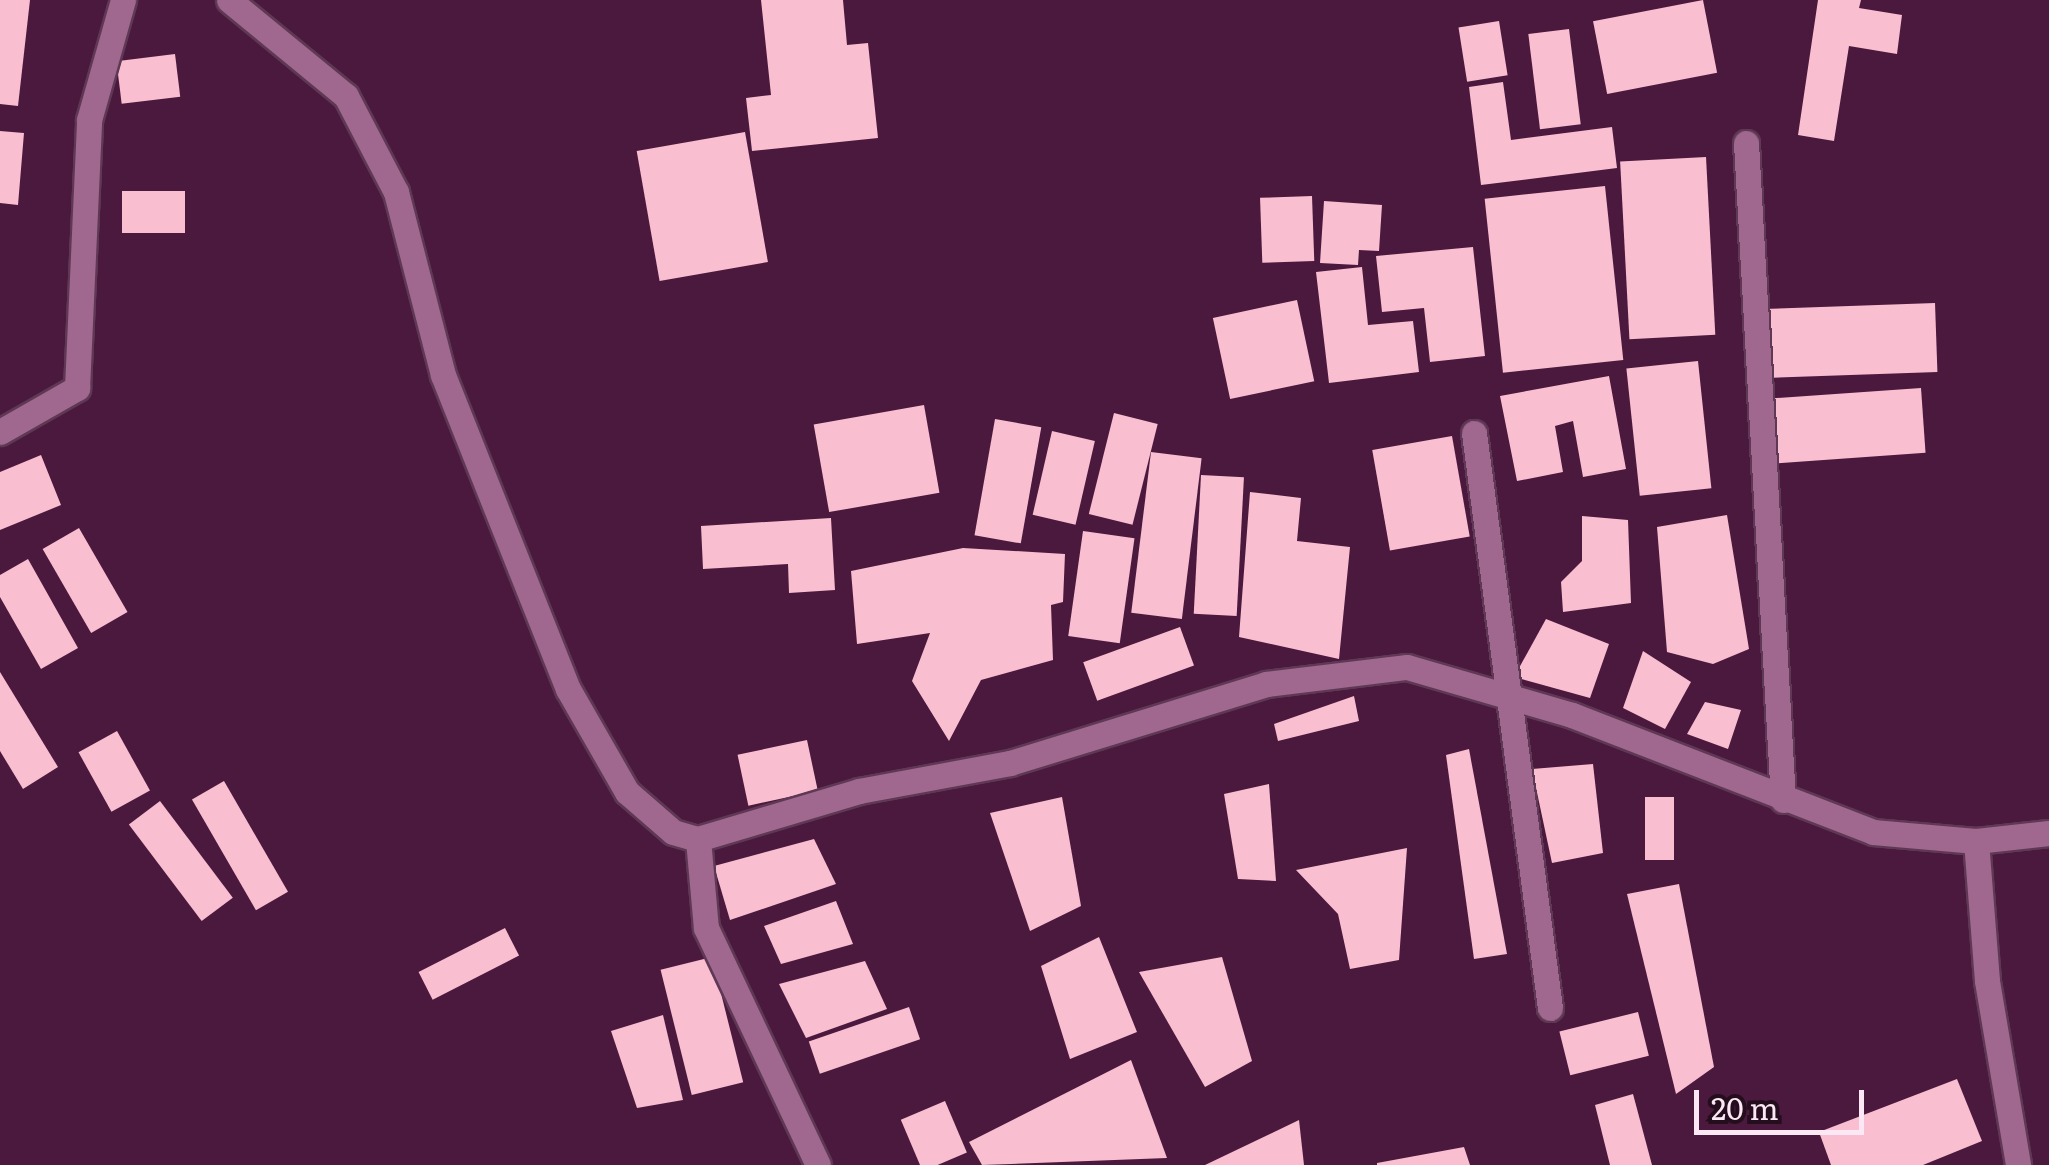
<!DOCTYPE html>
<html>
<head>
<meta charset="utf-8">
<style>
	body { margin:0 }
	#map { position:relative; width:2049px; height:1165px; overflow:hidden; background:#4a193d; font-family:Literata,serif }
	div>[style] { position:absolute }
	.building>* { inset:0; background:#f9bed0; transform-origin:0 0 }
	.roads { filter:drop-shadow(2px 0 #5f3855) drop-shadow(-2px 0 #5f3855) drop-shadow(0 2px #5f3855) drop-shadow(0 -2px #5f3855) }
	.street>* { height:25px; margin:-12.5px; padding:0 12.5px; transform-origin:12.5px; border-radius:12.5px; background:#a0688e }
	span { translate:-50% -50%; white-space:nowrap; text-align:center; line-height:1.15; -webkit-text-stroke:10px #240e1d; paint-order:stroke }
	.scale { position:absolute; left:1694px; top:1090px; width:170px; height:45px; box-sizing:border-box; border:5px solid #fbe8f4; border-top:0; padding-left:12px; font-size:30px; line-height:35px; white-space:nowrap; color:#fbe8f4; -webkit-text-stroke:8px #240e1d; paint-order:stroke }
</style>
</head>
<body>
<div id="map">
	<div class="building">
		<i style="clip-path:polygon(0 0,30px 0,18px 106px,0 104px)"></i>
		<i style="clip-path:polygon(761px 0,843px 0,847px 45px,868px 43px,878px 138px,752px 151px,746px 98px,771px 95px)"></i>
		<i style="left:1703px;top:0;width:74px;height:112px;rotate:79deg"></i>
		<i style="clip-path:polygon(1818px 0,1861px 0,1859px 8px,1902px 15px,1897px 54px,1849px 46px,1834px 141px,1798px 135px)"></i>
		<i style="left:1499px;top:21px;width:55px;height:41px;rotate:81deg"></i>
		<i style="left:1569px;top:29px;width:96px;height:41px;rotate:83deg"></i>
		<i style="left:175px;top:54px;width:43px;height:59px;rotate:83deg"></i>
		<i style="clip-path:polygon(1503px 82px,1511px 140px,1612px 127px,1617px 168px,1481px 185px,1469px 87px)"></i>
		<i style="clip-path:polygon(0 131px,24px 133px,18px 205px,0 203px)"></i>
		<i style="left:745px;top:132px;width:132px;height:110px;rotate:80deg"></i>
		<i style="left:1706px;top:157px;width:178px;height:86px;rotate:87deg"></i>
		<i style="left:1605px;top:186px;width:175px;height:121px;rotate:84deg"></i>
		<i style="left:122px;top:191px;width:63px;height:42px"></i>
		<i style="left:1312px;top:196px;width:65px;height:52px;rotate:88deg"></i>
		<i style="clip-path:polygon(1324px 201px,1382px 205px,1379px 251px,1359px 250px,1358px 265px,1320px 263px)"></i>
		<i style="clip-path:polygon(1473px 247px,1485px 356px,1430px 362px,1424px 308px,1382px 312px,1376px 256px)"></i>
		<i style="clip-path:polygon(1362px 267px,1368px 325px,1413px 321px,1419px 372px,1329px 383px,1316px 272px)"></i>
		<i style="left:1297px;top:300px;width:83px;height:86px;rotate:78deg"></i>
		<i style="left:1935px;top:303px;width:69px;height:172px;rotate:88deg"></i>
		<i style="left:1698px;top:361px;width:128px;height:72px;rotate:84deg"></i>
		<i style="clip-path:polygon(1609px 376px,1626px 469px,1583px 477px,1573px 421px,1555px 426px,1563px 472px,1517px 481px,1500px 396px)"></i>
		<i style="left:1921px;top:388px;width:65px;height:159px;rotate:86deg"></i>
		<i style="left:924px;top:405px;width:89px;height:112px;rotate:80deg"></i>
		<i style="left:1114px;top:413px;width:45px;height:104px;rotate:14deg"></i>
		<i style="left:995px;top:419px;width:47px;height:118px;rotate:10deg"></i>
		<i style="left:1052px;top:431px;width:44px;height:86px;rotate:13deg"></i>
		<i style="left:1452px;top:436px;width:102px;height:81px;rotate:80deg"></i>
		<i style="left:1151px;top:452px;width:51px;height:162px;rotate:7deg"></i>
		<i style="clip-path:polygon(41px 455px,61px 505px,0 530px,0 472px)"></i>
		<i style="left:1201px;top:475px;width:43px;height:139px;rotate:3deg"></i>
		<i style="clip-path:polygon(1250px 492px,1301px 498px,1297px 541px,1350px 547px,1339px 659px,1239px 637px)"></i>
		<i style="clip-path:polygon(1727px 515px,1749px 649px,1713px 664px,1667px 652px,1657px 527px)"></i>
		<i style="clip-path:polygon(1582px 516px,1628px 520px,1631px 603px,1563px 612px,1561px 582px,1582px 561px)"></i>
		<i style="clip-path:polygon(831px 518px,835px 590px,789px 593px,788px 564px,703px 569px,701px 526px)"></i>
		<i style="left:79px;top:528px;width:97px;height:42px;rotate:60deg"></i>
		<i style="left:1083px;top:531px;width:52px;height:106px;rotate:8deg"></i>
		<i style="clip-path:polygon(963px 548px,1065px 554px,1063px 602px,1051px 605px,1053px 660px,981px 680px,949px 741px,912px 681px,930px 633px,857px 644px,851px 571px)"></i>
		<i style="clip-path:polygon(28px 559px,78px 648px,41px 669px,0 597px,0 575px)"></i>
		<i style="clip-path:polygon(1546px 619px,1609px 644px,1590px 698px,1514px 677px)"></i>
		<i style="left:1180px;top:627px;width:41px;height:103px;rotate:70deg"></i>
		<i style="clip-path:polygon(1643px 651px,1691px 682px,1665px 729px,1623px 708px)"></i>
		<i style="clip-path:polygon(0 672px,58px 767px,23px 789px,0 751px)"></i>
		<i style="clip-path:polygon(1354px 696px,1359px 721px,1278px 741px,1274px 724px)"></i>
		<i style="clip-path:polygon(1705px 702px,1741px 710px,1728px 749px,1687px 734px)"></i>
		<i style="left:117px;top:731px;width:68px;height:44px;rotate:61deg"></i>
		<i style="left:807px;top:740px;width:52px;height:71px;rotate:78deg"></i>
		<i style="clip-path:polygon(1469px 749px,1507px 954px,1474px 959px,1446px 755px)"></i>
		<i style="clip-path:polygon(1593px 764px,1603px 853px,1552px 863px,1532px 769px)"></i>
		<i style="left:224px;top:781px;width:128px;height:37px;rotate:60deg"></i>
		<i style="clip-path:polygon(1269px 784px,1276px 881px,1238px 879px,1224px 794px)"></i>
		<i style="clip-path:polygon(1062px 797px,1081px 906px,1030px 931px,990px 813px)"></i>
		<i style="left:1674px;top:797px;width:63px;height:29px;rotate:90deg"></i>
		<i style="left:160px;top:801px;width:121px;height:39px;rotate:53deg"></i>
		<i style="clip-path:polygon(814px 839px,836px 884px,730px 920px,714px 866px)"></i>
		<i style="clip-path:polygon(1407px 848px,1399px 960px,1350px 969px,1338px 914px,1296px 870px)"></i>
		<i style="clip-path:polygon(1679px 884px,1714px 1067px,1676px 1094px,1627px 894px)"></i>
		<i style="clip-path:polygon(836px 901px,853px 944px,781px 964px,764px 926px)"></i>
		<i style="left:505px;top:928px;width:31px;height:97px;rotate:63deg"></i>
		<i style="clip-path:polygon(1099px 937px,1137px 1032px,1070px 1059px,1041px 966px)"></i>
		<i style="left:712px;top:957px;width:129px;height:53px;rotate:76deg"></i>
		<i style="clip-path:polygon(1222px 957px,1252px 1061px,1205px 1087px,1139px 972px)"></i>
		<i style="clip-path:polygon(865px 961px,887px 1009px,806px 1038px,779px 984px)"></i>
		<i style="left:909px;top:1007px;width:34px;height:106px;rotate:71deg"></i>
		<i style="left:1638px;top:1012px;width:45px;height:81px;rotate:76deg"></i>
		<i style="clip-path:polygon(663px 1015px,683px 1100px,637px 1108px,611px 1031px)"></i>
		<i style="clip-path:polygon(1131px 1060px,1167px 1158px,982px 1165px,969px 1142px)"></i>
		<i style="clip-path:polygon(1957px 1079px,1982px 1141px,1923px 1165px,1831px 1165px,1819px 1132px)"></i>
		<i style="clip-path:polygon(1633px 1094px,1652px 1165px,1610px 1165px,1595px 1105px)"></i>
		<i style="left:945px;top:1101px;width:56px;height:48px;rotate:67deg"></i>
		<i style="clip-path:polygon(1299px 1120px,1304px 1165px,1205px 1165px)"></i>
		<i style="clip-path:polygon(1464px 1147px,1470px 1165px,1377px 1165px,1377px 1163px)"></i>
	</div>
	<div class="roads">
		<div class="street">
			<i style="left:229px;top:0;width:151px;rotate:39.4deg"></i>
			<i style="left:346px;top:96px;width:108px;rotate:62.5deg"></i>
			<i style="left:396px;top:192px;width:189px;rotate:75.6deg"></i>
			<i style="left:443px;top:375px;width:338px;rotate:68.3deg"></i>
			<i style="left:568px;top:689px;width:119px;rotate:60.2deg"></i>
			<i style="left:627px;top:792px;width:61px;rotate:41deg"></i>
			<i style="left:673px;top:832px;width:26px;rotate:16deg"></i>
			<i style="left:698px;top:839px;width:168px;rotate:-16.6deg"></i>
			<i style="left:859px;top:791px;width:154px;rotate:-10.5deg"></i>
			<i style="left:1010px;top:763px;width:268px;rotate:-17.1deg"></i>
			<i style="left:1266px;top:684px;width:142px;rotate:-6.9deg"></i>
			<i style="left:1407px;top:667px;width:172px;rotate:16.2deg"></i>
			<i style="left:1572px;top:715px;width:323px;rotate:21.2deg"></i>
			<i style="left:1873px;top:832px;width:103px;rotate:5deg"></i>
			<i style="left:1976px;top:841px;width:73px;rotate:-6.3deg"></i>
			<i style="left:1746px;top:143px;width:658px;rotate:86.78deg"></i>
			<i style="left:0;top:432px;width:89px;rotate:-29.7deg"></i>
			<i style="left:77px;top:388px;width:268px;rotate:-87.4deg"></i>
			<i style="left:89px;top:120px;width:125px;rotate:-74.2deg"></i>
			<i style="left:1474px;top:433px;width:580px;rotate:82.47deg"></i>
			<i style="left:698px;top:839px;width:89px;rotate:84.9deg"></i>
			<i style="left:706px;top:928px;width:262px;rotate:64.7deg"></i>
			<i style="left:1976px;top:841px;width:140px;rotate:85.5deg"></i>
			<i style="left:1987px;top:981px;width:187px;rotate:80.4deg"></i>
		</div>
	</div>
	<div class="scale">20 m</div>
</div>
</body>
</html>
